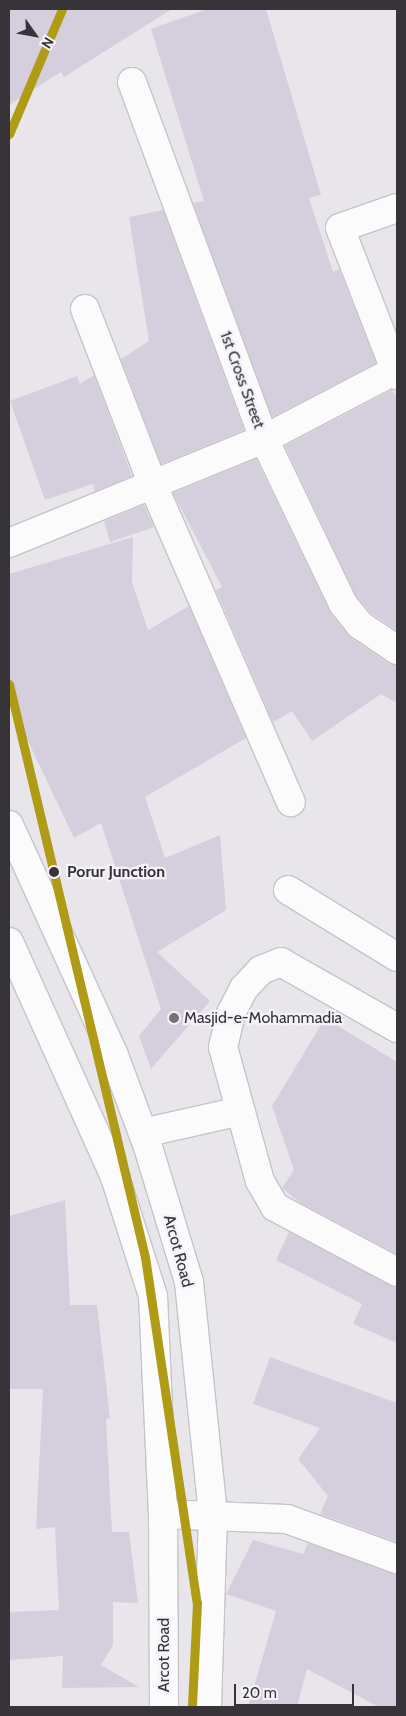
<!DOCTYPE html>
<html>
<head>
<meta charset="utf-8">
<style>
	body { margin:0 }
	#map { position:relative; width:406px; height:1716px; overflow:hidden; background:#e8e6eb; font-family:Cabin,sans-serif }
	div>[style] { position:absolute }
	.building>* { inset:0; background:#d5cfdd }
	.roads { filter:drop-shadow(1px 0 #c5c4c8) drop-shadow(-1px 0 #c5c4c8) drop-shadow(0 1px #c5c4c8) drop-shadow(0 -1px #c5c4c8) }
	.minor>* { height:28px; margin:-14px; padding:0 14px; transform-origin:14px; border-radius:14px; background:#fcfbfc }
	.major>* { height:28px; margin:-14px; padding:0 14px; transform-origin:14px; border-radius:14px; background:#fcfbfc }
	.metro-1>* { height:9px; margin:-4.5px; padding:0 4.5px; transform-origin:4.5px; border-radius:4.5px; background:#af9b16 }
	.dots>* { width:14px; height:14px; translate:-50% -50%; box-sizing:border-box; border:2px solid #f5f2fa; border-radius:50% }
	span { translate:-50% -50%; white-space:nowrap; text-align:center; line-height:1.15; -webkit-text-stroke:4.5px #f5f2fa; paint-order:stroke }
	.street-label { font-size:16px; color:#363438 }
	.stop-label { font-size:16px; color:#363438; font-weight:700 }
	.left { translate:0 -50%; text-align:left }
	.poi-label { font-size:16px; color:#363438 }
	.frame { position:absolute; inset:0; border:10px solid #363438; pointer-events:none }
	.north { position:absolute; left:10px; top:10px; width:50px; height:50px; -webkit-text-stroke:4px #f5f2fa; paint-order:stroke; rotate:122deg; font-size:14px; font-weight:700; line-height:20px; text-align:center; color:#363438 }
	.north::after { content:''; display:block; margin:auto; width:18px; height:22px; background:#363438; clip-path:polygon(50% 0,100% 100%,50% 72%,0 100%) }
	.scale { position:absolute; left:234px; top:1684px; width:120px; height:22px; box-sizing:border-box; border:2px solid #363438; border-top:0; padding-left:6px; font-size:15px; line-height:18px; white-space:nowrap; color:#363438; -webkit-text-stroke:4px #f5f2fa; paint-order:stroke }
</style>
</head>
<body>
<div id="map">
	<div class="building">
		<i style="clip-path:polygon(9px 9px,172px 9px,64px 77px,61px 72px,9px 105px)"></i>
		<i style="clip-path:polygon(207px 9px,266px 9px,321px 195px,309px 198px,333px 272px,339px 269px,376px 363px,272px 417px,193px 203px,204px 201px,151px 29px)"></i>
		<i style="clip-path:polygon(163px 210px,244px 430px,161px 464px,121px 359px,149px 341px,129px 217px)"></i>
		<i style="clip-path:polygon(94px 375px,132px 476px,95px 491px,93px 484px,45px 500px,10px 401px,77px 376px,80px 384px)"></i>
		<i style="clip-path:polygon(392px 390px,397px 397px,397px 631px,371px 613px,356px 596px,285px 446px)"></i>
		<i style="clip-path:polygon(256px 459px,331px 614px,351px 638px,388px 663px,397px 665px,397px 703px,381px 694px,312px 741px,292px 711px,273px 722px,216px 590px,222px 587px,173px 493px)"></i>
		<i style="clip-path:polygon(144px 505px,154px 527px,110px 542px,104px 521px)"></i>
		<i style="clip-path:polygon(133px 537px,132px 582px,148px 630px,189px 606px,246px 738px,145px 797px,165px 858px,220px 835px,226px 910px,157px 952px,210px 1001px,151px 1069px,139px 1036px,161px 1009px,101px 823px,74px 838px,9px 701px,9px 574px)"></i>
		<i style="clip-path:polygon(325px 1018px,397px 1062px,397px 1254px,299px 1202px,282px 1188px,294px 1170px,272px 1106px)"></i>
		<i style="clip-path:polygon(65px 1200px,70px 1305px,97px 1305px,110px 1418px,106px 1419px,112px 1532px,129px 1532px,138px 1603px,113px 1602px,113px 1645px,101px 1665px,139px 1687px,62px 1688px,63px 1656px,9px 1660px,9px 1612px,59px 1610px,55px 1527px,36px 1529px,43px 1389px,9px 1389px,9px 1216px)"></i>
		<i style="clip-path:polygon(289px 1232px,397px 1288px,397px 1343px,353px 1324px,362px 1304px,276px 1260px)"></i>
		<i style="clip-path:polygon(270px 1357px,397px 1403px,397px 1542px,320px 1514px,328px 1496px,298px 1459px,320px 1428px,253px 1404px)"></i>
		<i style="clip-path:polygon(253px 1540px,303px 1554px,308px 1543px,397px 1574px,397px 1707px,379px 1707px,307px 1669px,297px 1707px,248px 1707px,276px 1611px,226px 1594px)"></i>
	</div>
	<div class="roads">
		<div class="minor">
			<i style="left:132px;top:82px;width:381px;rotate:69.7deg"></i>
			<i style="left:264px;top:439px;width:183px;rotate:64.4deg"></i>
			<i style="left:343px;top:604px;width:27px;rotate:51deg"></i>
			<i style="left:360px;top:625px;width:45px;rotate:34deg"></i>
			<i style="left:397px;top:208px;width:60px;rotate:160.7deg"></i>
			<i style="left:340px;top:228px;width:158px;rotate:68.8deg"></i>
			<i style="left:85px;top:309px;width:186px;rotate:68.9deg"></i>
			<i style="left:152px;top:483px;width:348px;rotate:66.5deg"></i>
			<i style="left:9px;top:543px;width:275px;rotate:-22.2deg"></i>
			<i style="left:264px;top:439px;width:147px;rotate:-27.6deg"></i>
			<i style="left:288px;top:890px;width:128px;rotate:31.6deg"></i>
			<i style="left:397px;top:1028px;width:133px;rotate:-150.4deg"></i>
			<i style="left:281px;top:962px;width:22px;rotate:158deg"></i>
			<i style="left:261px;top:970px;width:25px;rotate:133deg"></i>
			<i style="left:244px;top:988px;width:28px;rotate:117deg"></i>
			<i style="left:231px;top:1013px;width:35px;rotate:103deg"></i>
			<i style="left:223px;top:1047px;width:139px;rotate:74.6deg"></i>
			<i style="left:260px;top:1181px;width:30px;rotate:60deg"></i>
			<i style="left:275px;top:1207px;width:138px;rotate:28deg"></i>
			<i style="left:143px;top:1133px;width:100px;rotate:-12.7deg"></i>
			<i style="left:163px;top:1514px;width:124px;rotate:2.3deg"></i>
			<i style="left:287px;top:1519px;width:117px;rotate:20deg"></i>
		</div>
		<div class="major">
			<i style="left:9px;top:825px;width:251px;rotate:65.5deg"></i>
			<i style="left:113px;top:1053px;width:100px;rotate:69.6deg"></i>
			<i style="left:148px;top:1147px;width:141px;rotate:73.1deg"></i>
			<i style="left:189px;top:1282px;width:234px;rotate:84.1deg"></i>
			<i style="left:213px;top:1515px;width:192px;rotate:91.8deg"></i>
			<i style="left:9px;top:942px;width:258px;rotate:65.7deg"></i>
			<i style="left:115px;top:1177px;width:125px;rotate:72.3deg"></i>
			<i style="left:153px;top:1296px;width:218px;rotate:87.4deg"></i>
			<i style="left:163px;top:1514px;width:193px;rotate:89.7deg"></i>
		</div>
	</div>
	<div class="metro-1">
		<i style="left:9px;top:134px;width:136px;rotate:-67deg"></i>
		<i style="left:9px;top:684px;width:589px;rotate:76.65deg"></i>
		<i style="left:145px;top:1257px;width:350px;rotate:81.5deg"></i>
		<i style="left:197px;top:1603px;width:104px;rotate:92.8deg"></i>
	</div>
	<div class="dots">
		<i style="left:54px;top:872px;background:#363438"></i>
		<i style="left:174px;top:1018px;background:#747277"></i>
	</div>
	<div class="street-label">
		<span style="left:242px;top:380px;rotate:70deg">1st Cross Street</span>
		<span style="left:178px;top:1251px;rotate:75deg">Arcot Road</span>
		<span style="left:164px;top:1655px;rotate:-90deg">Arcot Road</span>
	</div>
	<div class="stop-label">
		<span class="left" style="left:67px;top:872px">Porur Junction</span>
	</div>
	<div class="poi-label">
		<span class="left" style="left:184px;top:1018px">Masjid-e-Mohammadia</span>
	</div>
	<div class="frame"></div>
	<div class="north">N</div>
	<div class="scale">20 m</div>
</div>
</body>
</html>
